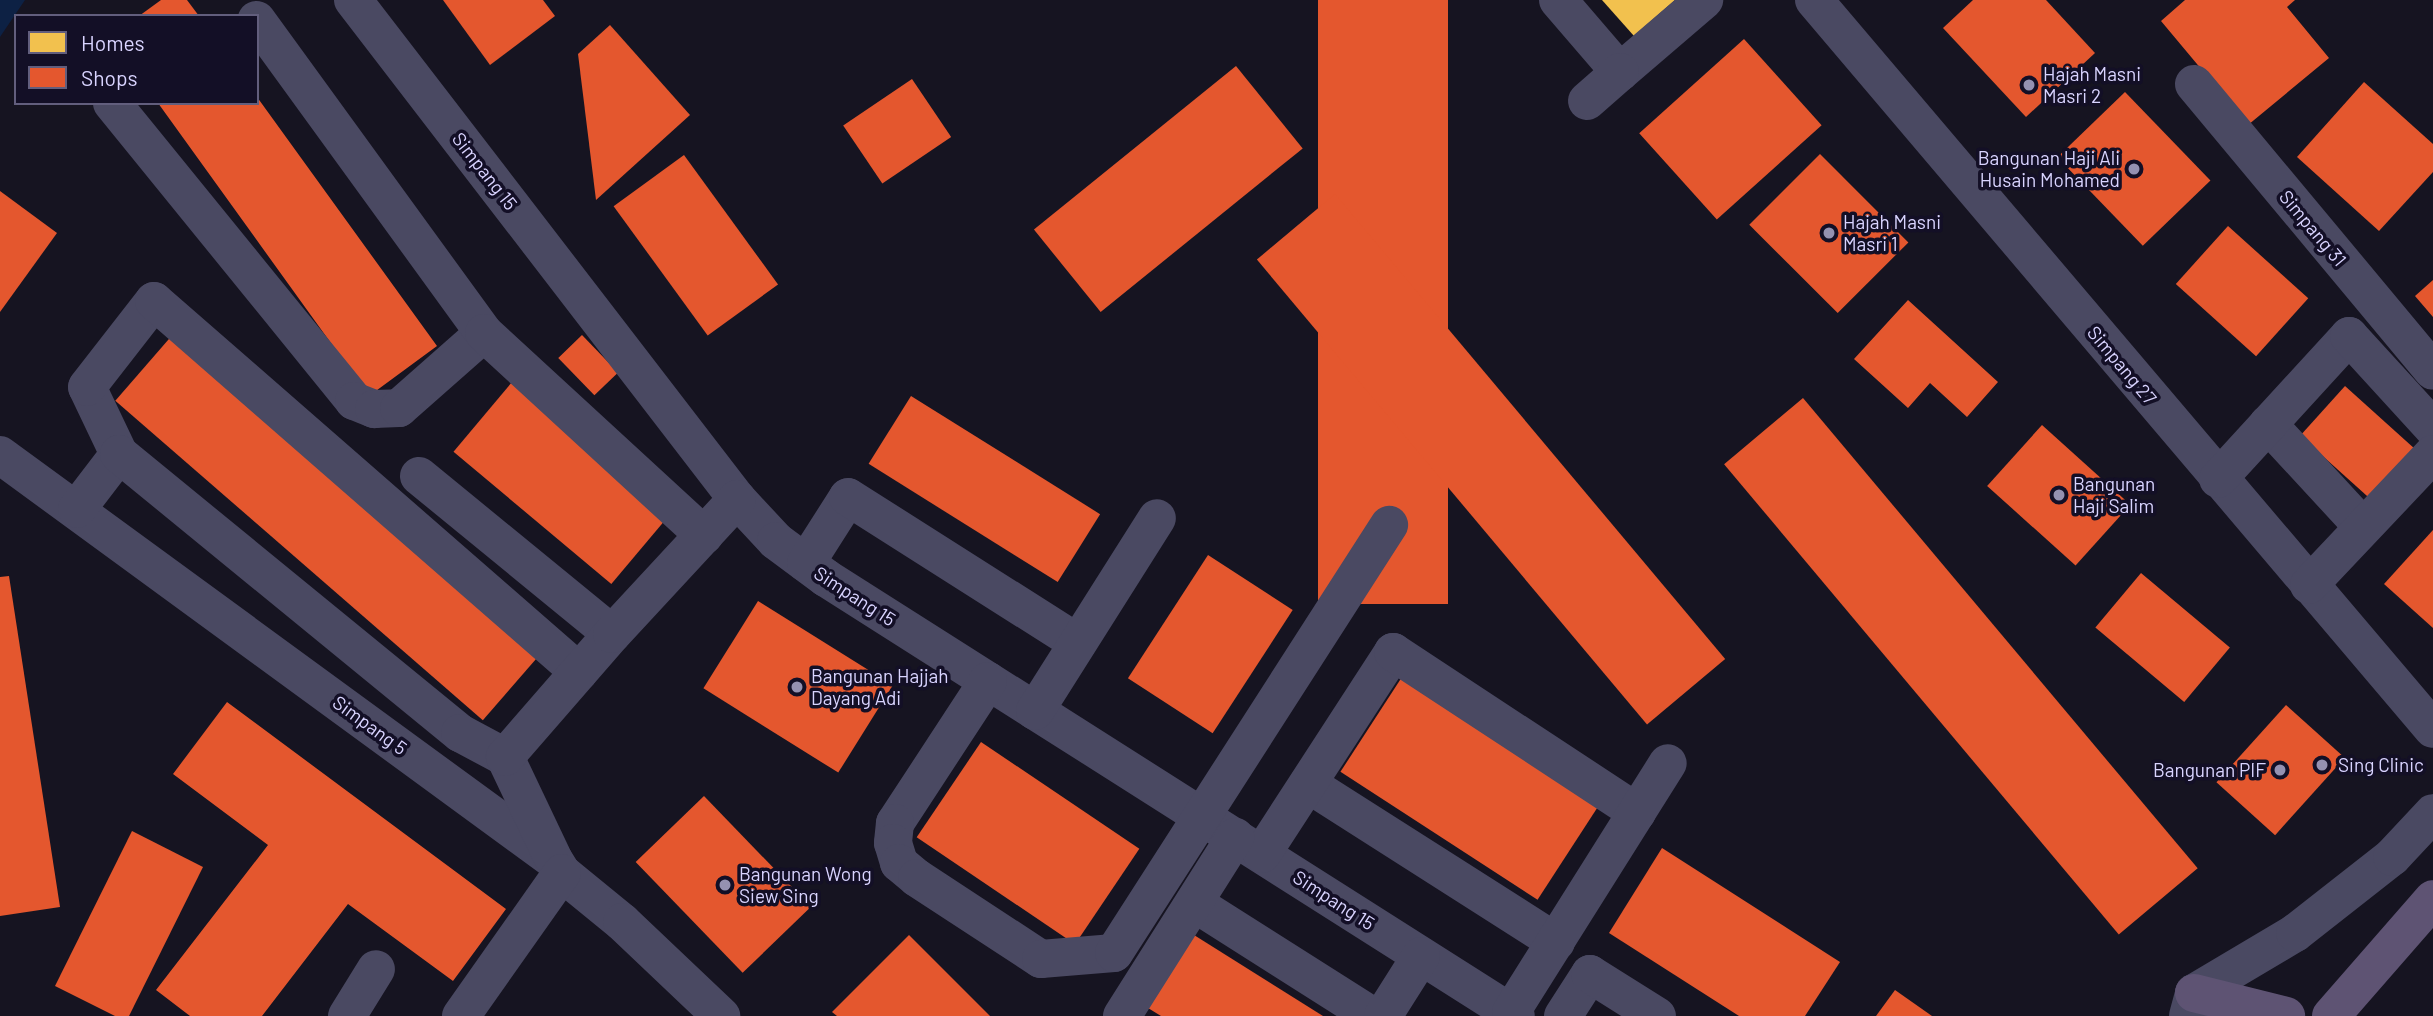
<!DOCTYPE html>
<html>
<head>
<meta charset="utf-8">
<style>
	body { margin:0 }
	#map { position:relative; width:2433px; height:1016px; overflow:hidden; background:#161421; font-family:Barlow,sans-serif }
	div>[style] { position:absolute }
	.water>* { inset:0; background:#0d2144 }
	.homes>* { inset:0; background:#f2c14e }
	.shops>* { inset:0; background:#e4572e; transform-origin:0 0 }
	.minor>* { height:38px; margin:-19px; padding:0 19px; transform-origin:19px; border-radius:19px; background:#4a4962 }
	.major>* { height:38px; margin:-19px; padding:0 19px; transform-origin:19px; border-radius:19px; background:#5e5373 }
	.dots>* { width:19px; height:19px; translate:-50% -50%; box-sizing:border-box; border:4px solid #130f26; border-radius:50% }
	span { translate:-50% -50%; white-space:nowrap; text-align:center; line-height:1.15; -webkit-text-stroke:7px #130f26; paint-order:stroke }
	.poi-label { font-size:19px; color:#d9d4ff }
	.left { translate:0 -50%; text-align:left }
	.right { translate:-100% -50%; text-align:right }
	.street-label { font-size:19px; color:#d9d4ff }
	.legend { position:absolute; left:14px; top:14px; width:245px; height:91px; box-sizing:border-box; background:#130f26; border:2px solid #625e7d; margin:0; padding:9px 12px; list-style:none; font-size:21px; color:#d9d4ff }
	.legend li { display:flex; align-items:center; gap:14px; height:35px }
	.legend b { width:35px; border:2px solid #625e7d }
</style>
</head>
<body>
<div id="map">
	<div class="water">
		<i style="clip-path:polygon(0 0,25px 0,0 37px)"></i>
	</div>
	<div class="homes">
		<i style="clip-path:polygon(1602px 0,1675px 0,1634px 36px)"></i>
	</div>
	<div class="shops">
		<i style="clip-path:polygon(161px 0,187px 0,199px 16px,139px 16px)"></i>
		<i style="clip-path:polygon(443px 0,543px 0,555px 16px,490px 65px)"></i>
		<i style="left:1318px;top:0;width:130px;height:604px"></i>
		<i style="clip-path:polygon(1973px 0,2046px 0,2095px 53px,2026px 117px,1943px 28px)"></i>
		<i style="clip-path:polygon(2185px 0,2295px 0,2287px 7px,2329px 58px,2248px 125px,2161px 21px)"></i>
		<i style="clip-path:polygon(610px 25px,690px 115px,596px 200px,578px 54px)"></i>
		<i style="left:1744px;top:39px;width:116px;height:141px;rotate:48deg"></i>
		<i style="left:1236px;top:66px;width:106px;height:260px;rotate:51deg"></i>
		<i style="left:912px;top:79px;width:70px;height:83px;rotate:56deg"></i>
		<i style="clip-path:polygon(2364px 82px,2433px 144px,2433px 172px,2379px 231px,2297px 157px)"></i>
		<i style="left:2125px;top:92px;width:123px;height:94px;rotate:46deg"></i>
		<i style="clip-path:polygon(257px 97px,437px 346px,369px 396px,158px 103px,257px 103px)"></i>
		<i style="left:1820px;top:154px;width:125px;height:100px;rotate:45deg"></i>
		<i style="left:684px;top:155px;width:160px;height:87px;rotate:54deg"></i>
		<i style="clip-path:polygon(0 191px,57px 233px,0 312px)"></i>
		<i style="left:1335px;top:194px;width:607px;height:102px;rotate:50deg"></i>
		<i style="left:2228px;top:226px;width:108px;height:78px;rotate:42deg"></i>
		<i style="clip-path:polygon(2433px 280px,2433px 317px,2415px 296px)"></i>
		<i style="clip-path:polygon(1908px 300px,1998px 382px,1967px 417px,1930px 383px,1908px 408px,1854px 359px)"></i>
		<i style="left:175px;top:332px;width:487px;height:91px;rotate:41deg"></i>
		<i style="left:582px;top:335px;width:52px;height:33px;rotate:46deg"></i>
		<i style="left:512px;top:382px;width:206px;height:91px;rotate:40deg"></i>
		<i style="left:2345px;top:386px;width:93px;height:67px;rotate:42deg"></i>
		<i style="left:911px;top:396px;width:223px;height:80px;rotate:32deg"></i>
		<i style="left:1803px;top:398px;width:614px;height:103px;rotate:50deg"></i>
		<i style="left:2042px;top:425px;width:119px;height:82px;rotate:42deg"></i>
		<i style="clip-path:polygon(2433px 530px,2433px 628px,2384px 584px)"></i>
		<i style="left:1208px;top:555px;width:101px;height:147px;rotate:33deg"></i>
		<i style="left:2141px;top:573px;width:116px;height:71px;rotate:40deg"></i>
		<i style="clip-path:polygon(9px 576px,60px 907px,0 916px,0 577px)"></i>
		<i style="left:758px;top:601px;width:159px;height:103px;rotate:32deg"></i>
		<i style="left:1402px;top:677px;width:235px;height:113px;rotate:33deg"></i>
		<i style="clip-path:polygon(227px 702px,506px 909px,453px 981px,348px 904px,262px 1016px,190px 1016px,156px 990px,268px 845px,173px 774px)"></i>
		<i style="left:2286px;top:705px;width:79px;height:104px;rotate:42deg"></i>
		<i style="left:981px;top:742px;width:191px;height:115px;rotate:34deg"></i>
		<i style="left:704px;top:796px;width:154px;height:95px;rotate:46deg"></i>
		<i style="clip-path:polygon(132px 831px,203px 867px,129px 1016px,115px 1016px,55px 986px)"></i>
		<i style="clip-path:polygon(1662px 848px,1840px 962px,1805px 1016px,1739px 1016px,1609px 933px)"></i>
		<i style="clip-path:polygon(909px 935px,990px 1016px,837px 1016px,832px 1012px)"></i>
		<i style="clip-path:polygon(1194px 935px,1323px 1016px,1161px 1016px,1148px 1008px)"></i>
		<i style="clip-path:polygon(1895px 990px,1932px 1016px,1876px 1016px)"></i>
	</div>
	<div class="minor">
		<i style="left:353px;top:0;width:630px;rotate:52.42deg"></i>
		<i style="left:737px;top:499px;width:57px;rotate:47.1deg"></i>
		<i style="left:776px;top:541px;width:62px;rotate:36.5deg"></i>
		<i style="left:826px;top:578px;width:817px;rotate:32.41deg"></i>
		<i style="left:1558px;top:0;width:95px;rotate:49.3deg"></i>
		<i style="left:1620px;top:72px;width:111px;rotate:-40.6deg"></i>
		<i style="left:1814px;top:0;width:956px;rotate:49.67deg"></i>
		<i style="left:2194px;top:84px;width:373px;rotate:50.2deg"></i>
		<i style="left:1587px;top:101px;width:44px;rotate:-41.3deg"></i>
		<i style="left:112px;top:103px;width:384px;rotate:50.9deg"></i>
		<i style="left:354px;top:401px;width:22px;rotate:22deg"></i>
		<i style="left:374px;top:409px;width:25px;rotate:-2deg"></i>
		<i style="left:399px;top:408px;width:113px;rotate:-41.4deg"></i>
		<i style="left:484px;top:333px;width:387px;rotate:-126deg"></i>
		<i style="left:484px;top:333px;width:299px;rotate:42.6deg"></i>
		<i style="left:2268px;top:424px;width:140px;rotate:47.3deg"></i>
		<i style="left:119px;top:454px;width:74px;rotate:-115.5deg"></i>
		<i style="left:87px;top:387px;width:109px;rotate:-52.1deg"></i>
		<i style="left:154px;top:301px;width:564px;rotate:41.12deg"></i>
		<i style="left:0;top:455px;width:686px;rotate:36.17deg"></i>
		<i style="left:554px;top:860px;width:15px;rotate:58deg"></i>
		<i style="left:562px;top:873px;width:77px;rotate:39.2deg"></i>
		<i style="left:622px;top:922px;width:137px;rotate:43.5deg"></i>
		<i style="left:419px;top:476px;width:249px;rotate:39.3deg"></i>
		<i style="left:2218px;top:479px;width:194px;rotate:-47.5deg"></i>
		<i style="left:2349px;top:336px;width:125px;rotate:47.6deg"></i>
		<i style="left:77px;top:509px;width:69px;rotate:-52.6deg"></i>
		<i style="left:119px;top:454px;width:441px;rotate:39.3deg"></i>
		<i style="left:460px;top:733px;width:51px;rotate:28.1deg"></i>
		<i style="left:806px;top:563px;width:78px;rotate:-57.5deg"></i>
		<i style="left:848px;top:497px;width:272px;rotate:32.4deg"></i>
		<i style="left:2309px;top:585px;width:180px;rotate:-46.6deg"></i>
		<i style="left:988px;top:681px;width:170px;rotate:123.2deg"></i>
		<i style="left:895px;top:823px;width:20px;rotate:96deg"></i>
		<i style="left:893px;top:843px;width:21px;rotate:73deg"></i>
		<i style="left:899px;top:863px;width:23px;rotate:40deg"></i>
		<i style="left:917px;top:878px;width:148px;rotate:33.2deg"></i>
		<i style="left:1041px;top:959px;width:73px;rotate:-4.7deg"></i>
		<i style="left:1114px;top:953px;width:509px;rotate:-57.28deg"></i>
		<i style="left:1035px;top:711px;width:228px;rotate:-57.7deg"></i>
		<i style="left:1308px;top:784px;width:294px;rotate:32.5deg"></i>
		<i style="left:1262px;top:854px;width:241px;rotate:-57deg"></i>
		<i style="left:1393px;top:652px;width:292px;rotate:33.3deg"></i>
		<i style="left:552px;top:856px;width:110px;rotate:-115.4deg"></i>
		<i style="left:505px;top:757px;width:163px;rotate:-49deg"></i>
		<i style="left:612px;top:634px;width:184px;rotate:-47.2deg"></i>
		<i style="left:1194px;top:903px;width:211px;rotate:32.4deg"></i>
		<i style="left:1511px;top:1012px;width:294px;rotate:-57.8deg"></i>
		<i style="left:347px;top:1016px;width:55px;rotate:-58.3deg"></i>
		<i style="left:461px;top:1016px;width:175px;rotate:-54.8deg"></i>
		<i style="left:1122px;top:1016px;width:212px;rotate:-57.7deg"></i>
		<i style="left:1383px;top:1016px;width:71px;rotate:-57.7deg"></i>
		<i style="left:1563px;top:1016px;width:50px;rotate:-57.3deg"></i>
		<i style="left:1590px;top:974px;width:79px;rotate:32.1deg"></i>
		<i style="left:2188px;top:1016px;width:24px;rotate:-75deg"></i>
		<i style="left:2194px;top:993px;width:117px;rotate:-30.7deg"></i>
		<i style="left:2295px;top:933px;width:123px;rotate:-38.1deg"></i>
		<i style="left:2392px;top:857px;width:60px;rotate:-47deg"></i>
	</div>
	<div class="major">
		<i style="left:2194px;top:993px;width:95px;rotate:14deg"></i>
		<i style="left:2331px;top:1016px;width:155px;rotate:-48.9deg"></i>
	</div>
	<div class="dots">
		<i style="left:2029px;top:85px;background:#9591b1"></i>
		<i style="left:2134px;top:169px;background:#9591b1"></i>
		<i style="left:1829px;top:233px;background:#9591b1"></i>
		<i style="left:2059px;top:495px;background:#9591b1"></i>
		<i style="left:797px;top:687px;background:#9591b1"></i>
		<i style="left:2322px;top:765px;background:#9591b1"></i>
		<i style="left:2280px;top:770px;background:#9591b1"></i>
		<i style="left:725px;top:885px;background:#9591b1"></i>
	</div>
	<div class="poi-label">
		<span class="left" style="left:2043px;top:85px">Hajah Masni<br>Masri 2</span>
		<span class="right" style="left:2120px;top:169px">Bangunan Haji Ali<br>Husain Mohamed</span>
		<span class="left" style="left:1843px;top:233px">Hajah Masni<br>Masri 1</span>
		<span class="left" style="left:2073px;top:495px">Bangunan<br>Haji Salim</span>
		<span class="left" style="left:811px;top:687px">Bangunan Hajjah<br>Dayang Adi</span>
		<span class="left" style="left:2338px;top:765px">Sing Clinic</span>
		<span class="right" style="left:2266px;top:770px">Bangunan PIF</span>
		<span class="left" style="left:739px;top:885px">Bangunan Wong<br>Siew Sing</span>
	</div>
	<div class="street-label">
		<span style="left:485px;top:171px;rotate:52deg">Simpang 15</span>
		<span style="left:2313px;top:228px;rotate:50deg">Simpang 31</span>
		<span style="left:2122px;top:365px;rotate:50deg">Simpang 27</span>
		<span style="left:855px;top:596px;rotate:33deg">Simpang 15</span>
		<span style="left:370px;top:725px;rotate:36deg">Simpang 5</span>
		<span style="left:1334px;top:900px;rotate:33deg">Simpang 15</span>
	</div>
	<ul class="legend">
	<li><b style="height:19px;background:#f2c14e"></b>Homes</li>
	<li><b style="height:19px;background:#e4572e"></b>Shops</li>
	</ul>
</div>
</body>
</html>
